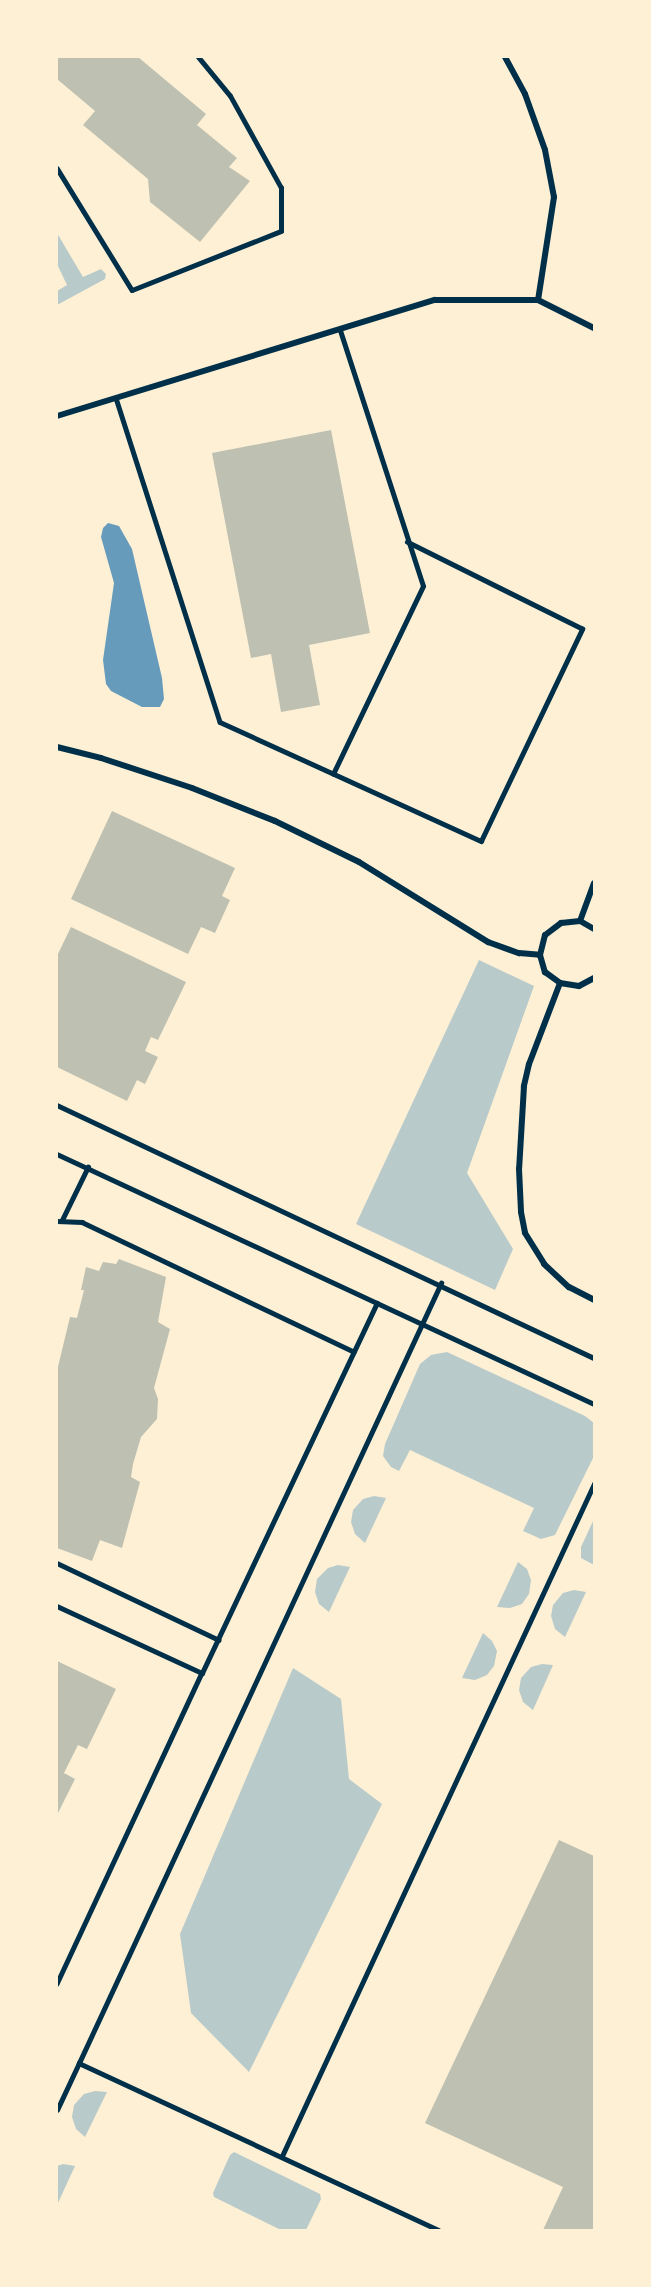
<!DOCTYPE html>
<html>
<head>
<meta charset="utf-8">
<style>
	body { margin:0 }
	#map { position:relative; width:651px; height:2287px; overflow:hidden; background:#fdf0d5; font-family:Poppins,sans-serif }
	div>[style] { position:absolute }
	.green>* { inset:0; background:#b9caca }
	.water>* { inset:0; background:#669bbc }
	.building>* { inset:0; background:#bec0b2 }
	.service>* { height:4.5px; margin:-2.25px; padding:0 2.25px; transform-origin:2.25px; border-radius:2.25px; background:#003049 }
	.minor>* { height:6px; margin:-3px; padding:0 3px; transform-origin:3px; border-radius:3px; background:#003049 }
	span { translate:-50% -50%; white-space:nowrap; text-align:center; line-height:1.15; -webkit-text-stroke:5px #fdf0d5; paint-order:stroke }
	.frame { position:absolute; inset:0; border:58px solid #fdf0d5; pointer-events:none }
</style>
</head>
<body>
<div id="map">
	<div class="green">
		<i style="clip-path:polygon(57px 233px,83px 277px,101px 269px,106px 274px,105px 279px,57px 305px,57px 291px,67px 285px,57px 264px)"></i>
		<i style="clip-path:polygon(479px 960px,534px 986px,467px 1173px,513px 1249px,495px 1290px,356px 1224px)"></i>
		<i style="clip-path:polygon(447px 1352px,585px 1416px,594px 1423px,594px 1456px,555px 1535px,541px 1539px,523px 1531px,534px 1508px,410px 1450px,399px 1471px,391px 1467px,383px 1456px,385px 1444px,420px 1364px,431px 1355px)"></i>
		<i style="clip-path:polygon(374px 1496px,386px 1498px,365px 1543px,355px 1534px,351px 1522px,353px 1510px,363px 1499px)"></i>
		<i style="clip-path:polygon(594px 1519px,594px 1565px,581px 1558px,581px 1547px)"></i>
		<i style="clip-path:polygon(518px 1562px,527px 1569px,531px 1580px,529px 1594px,522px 1604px,510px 1608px,497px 1607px)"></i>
		<i style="clip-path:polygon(338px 1565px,350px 1567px,329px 1612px,319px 1604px,315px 1592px,317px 1579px,328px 1568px)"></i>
		<i style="clip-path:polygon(574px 1590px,586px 1592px,565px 1637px,555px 1629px,551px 1616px,553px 1605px,563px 1593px)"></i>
		<i style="clip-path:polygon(483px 1633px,492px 1641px,497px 1651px,494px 1666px,487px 1675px,475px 1680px,462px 1678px)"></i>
		<i style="clip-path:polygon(542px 1664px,553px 1665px,533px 1710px,523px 1702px,519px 1690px,521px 1678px,531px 1667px)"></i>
		<i style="clip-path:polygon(293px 1668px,341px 1699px,349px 1779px,382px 1804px,249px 2072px,191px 2013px,180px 1934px)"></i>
		<i style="clip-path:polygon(95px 2091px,107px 2092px,85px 2137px,76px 2129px,72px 2117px,74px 2105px,84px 2094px)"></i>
		<i style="clip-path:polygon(234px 2152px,320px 2194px,321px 2199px,306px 2230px,281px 2230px,214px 2197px,213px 2193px,230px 2155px)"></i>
		<i style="clip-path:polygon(63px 2164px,75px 2166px,57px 2205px,57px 2166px)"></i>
	</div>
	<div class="water">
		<i style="clip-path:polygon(108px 523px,119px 526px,132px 549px,162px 678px,164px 699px,160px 707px,142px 707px,111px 691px,106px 684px,103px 660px,114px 583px,101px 537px,103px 528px)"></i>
	</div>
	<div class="building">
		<i style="clip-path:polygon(57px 57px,138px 57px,206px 114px,197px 125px,237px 158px,229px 167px,250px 181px,200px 242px,150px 202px,148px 179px,83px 125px,95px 111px,57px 79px)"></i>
		<i style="clip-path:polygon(331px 430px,370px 633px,309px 645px,320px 705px,281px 712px,271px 654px,251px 658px,212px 453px)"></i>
		<i style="clip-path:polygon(112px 811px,235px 868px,222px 896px,230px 900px,215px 933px,201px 927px,188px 954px,71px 899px)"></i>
		<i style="clip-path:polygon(71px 927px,186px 982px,158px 1040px,151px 1037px,145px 1051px,158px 1057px,145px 1084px,137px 1080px,127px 1101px,57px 1067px,57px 956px)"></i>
		<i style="clip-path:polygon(119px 1259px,166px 1277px,158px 1322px,170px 1329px,154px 1388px,158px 1399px,157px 1419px,141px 1437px,133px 1464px,131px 1477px,140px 1482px,122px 1548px,100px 1540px,92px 1561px,57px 1548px,57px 1371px,70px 1317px,77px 1318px,84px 1290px,81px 1290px,86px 1267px,99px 1271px,103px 1262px,116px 1264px)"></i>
		<i style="clip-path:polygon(57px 1661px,116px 1689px,87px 1749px,78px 1745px,64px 1773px,75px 1779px,57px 1815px)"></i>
		<i style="clip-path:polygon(559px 1840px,594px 1856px,594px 2230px,543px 2230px,563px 2187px,425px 2123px)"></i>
	</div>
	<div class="service">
		<i style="left:57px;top:168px;width:143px;rotate:58.4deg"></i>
		<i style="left:132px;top:290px;width:160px;rotate:-21.6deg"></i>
		<i style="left:281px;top:231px;width:43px;rotate:-90deg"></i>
		<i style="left:281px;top:188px;width:105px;rotate:-119deg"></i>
		<i style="left:230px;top:96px;width:50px;rotate:-129.4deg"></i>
		<i style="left:116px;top:398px;width:340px;rotate:72.2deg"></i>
		<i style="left:220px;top:722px;width:287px;rotate:24.5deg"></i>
		<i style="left:481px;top:841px;width:235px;rotate:-64.5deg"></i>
		<i style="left:582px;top:629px;width:195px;rotate:-153.6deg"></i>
		<i style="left:333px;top:774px;width:208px;rotate:-64.4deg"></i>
		<i style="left:423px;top:586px;width:269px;rotate:-108deg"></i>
		<i style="left:57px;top:1105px;width:594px;rotate:25.23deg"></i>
		<i style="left:57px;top:1154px;width:592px;rotate:24.96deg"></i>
		<i style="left:62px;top:1220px;width:59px;rotate:-63.9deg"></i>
		<i style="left:57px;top:1221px;width:25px;rotate:2deg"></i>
		<i style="left:82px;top:1222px;width:301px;rotate:25.5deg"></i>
		<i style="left:57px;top:1563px;width:179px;rotate:25.4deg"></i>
		<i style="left:57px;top:1606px;width:160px;rotate:24.8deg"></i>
		<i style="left:202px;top:1673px;width:343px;rotate:115deg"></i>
		<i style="left:202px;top:1673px;width:409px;rotate:-64.7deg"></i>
		<i style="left:79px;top:2063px;width:860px;rotate:-65.1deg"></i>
		<i style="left:57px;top:2110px;width:52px;rotate:-64.9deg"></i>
		<i style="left:79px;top:2063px;width:396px;rotate:24.9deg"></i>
		<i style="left:282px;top:2156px;width:741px;rotate:-65.1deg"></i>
	</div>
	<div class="minor">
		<i style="left:505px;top:57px;width:42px;rotate:61.6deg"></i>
		<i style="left:525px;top:94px;width:59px;rotate:70.3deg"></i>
		<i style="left:545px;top:150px;width:48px;rotate:79.2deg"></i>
		<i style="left:554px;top:197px;width:104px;rotate:98.8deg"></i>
		<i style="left:57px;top:416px;width:395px;rotate:-17.1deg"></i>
		<i style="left:435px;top:300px;width:103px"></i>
		<i style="left:538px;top:300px;width:63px;rotate:26.6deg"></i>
		<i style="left:57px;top:747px;width:45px;rotate:14deg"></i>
		<i style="left:101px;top:758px;width:96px;rotate:18.2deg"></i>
		<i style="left:192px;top:788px;width:89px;rotate:21.7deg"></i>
		<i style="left:275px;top:821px;width:93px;rotate:26deg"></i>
		<i style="left:359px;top:862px;width:152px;rotate:31.8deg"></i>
		<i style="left:488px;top:942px;width:33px;rotate:20deg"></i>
		<i style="left:519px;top:953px;width:21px;rotate:5deg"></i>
		<i style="left:580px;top:921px;width:40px;rotate:-69.8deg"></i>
		<i style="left:594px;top:929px;width:16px;rotate:-150deg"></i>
		<i style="left:580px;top:921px;width:19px;rotate:174deg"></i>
		<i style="left:561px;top:923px;width:20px;rotate:143deg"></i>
		<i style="left:545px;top:935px;width:21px;rotate:104deg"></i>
		<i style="left:540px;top:955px;width:18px;rotate:74deg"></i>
		<i style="left:545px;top:972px;width:19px;rotate:36deg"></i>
		<i style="left:560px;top:983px;width:19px;rotate:9deg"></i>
		<i style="left:579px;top:986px;width:17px;rotate:-28deg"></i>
		<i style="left:560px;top:983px;width:87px;rotate:110.9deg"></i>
		<i style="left:529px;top:1064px;width:23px;rotate:103deg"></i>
		<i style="left:524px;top:1086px;width:83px;rotate:93.4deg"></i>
		<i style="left:519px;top:1169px;width:43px;rotate:87.3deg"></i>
		<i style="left:521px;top:1212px;width:21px;rotate:79deg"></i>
		<i style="left:525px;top:1233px;width:36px;rotate:58deg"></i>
		<i style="left:544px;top:1264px;width:34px;rotate:43deg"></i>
		<i style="left:569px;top:1287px;width:28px;rotate:27deg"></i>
	</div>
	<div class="frame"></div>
</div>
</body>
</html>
